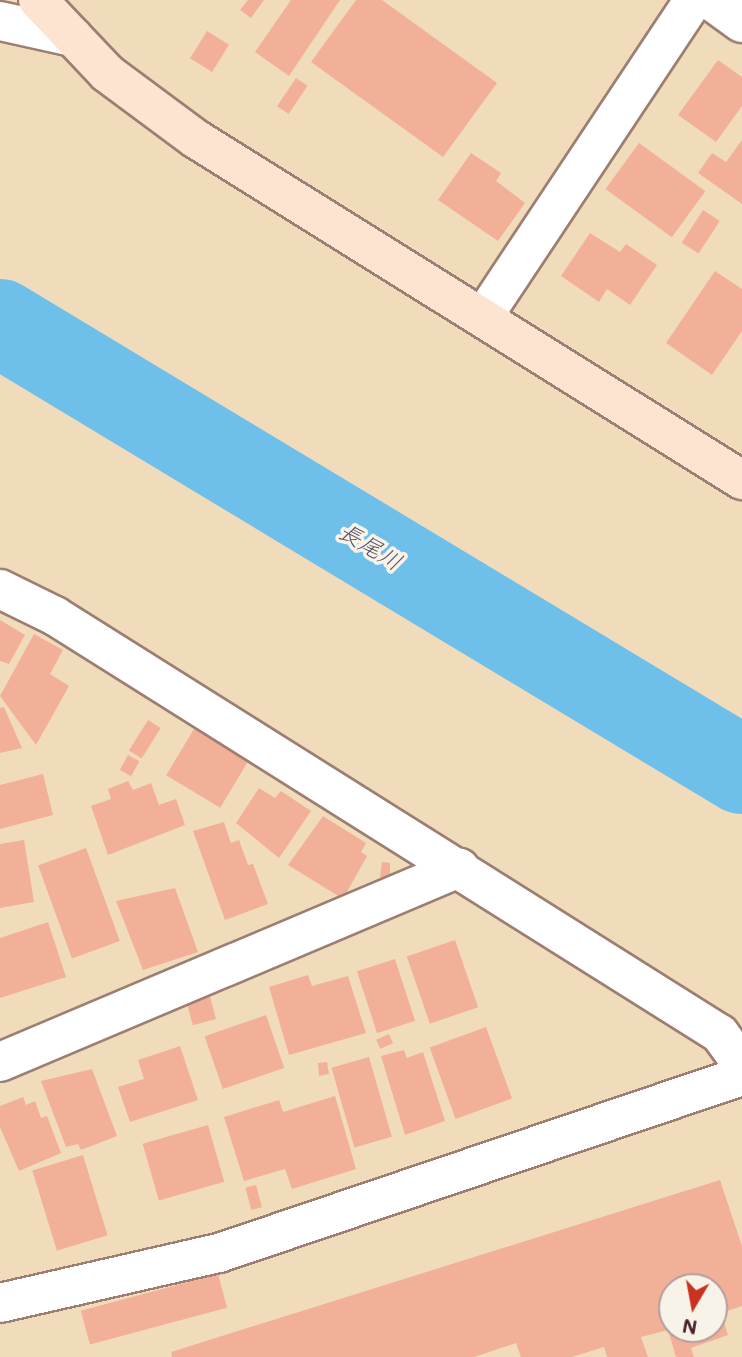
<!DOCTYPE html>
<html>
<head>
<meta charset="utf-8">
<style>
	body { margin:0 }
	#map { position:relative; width:742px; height:1357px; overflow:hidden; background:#f0dcbb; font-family:Mali,"Klee One",sans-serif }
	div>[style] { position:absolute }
	.river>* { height:88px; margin:-44px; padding:0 44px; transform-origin:44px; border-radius:44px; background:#6ebfea }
	.building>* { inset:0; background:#f3b098; transform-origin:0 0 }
	.roads { filter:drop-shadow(2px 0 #9d7e73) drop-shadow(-2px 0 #9d7e73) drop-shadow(0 2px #9d7e73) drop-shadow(0 -2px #9d7e73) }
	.street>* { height:38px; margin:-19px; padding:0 19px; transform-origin:19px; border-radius:19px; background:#fff }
	.secondary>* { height:38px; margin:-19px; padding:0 19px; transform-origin:19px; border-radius:19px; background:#fde4d1 }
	span { translate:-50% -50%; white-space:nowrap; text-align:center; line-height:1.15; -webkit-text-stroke:7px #f7f3e8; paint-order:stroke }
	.water-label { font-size:23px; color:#554f64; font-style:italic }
	.north { position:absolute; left:658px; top:1273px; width:70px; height:70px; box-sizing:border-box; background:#f7f3e8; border:2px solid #b29e9c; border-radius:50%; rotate:190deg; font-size:19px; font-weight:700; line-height:28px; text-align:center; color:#4a1f2b }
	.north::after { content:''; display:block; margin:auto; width:24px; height:32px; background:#c8321e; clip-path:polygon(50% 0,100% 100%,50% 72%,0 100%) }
</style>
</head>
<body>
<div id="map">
	<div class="river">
		<i style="left:0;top:323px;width:866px;rotate:31.07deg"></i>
	</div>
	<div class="building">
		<i style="clip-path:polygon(248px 0,264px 0,251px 18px,240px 10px)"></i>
		<i style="clip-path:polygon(291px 0,340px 0,289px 76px,255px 52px)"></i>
		<i style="clip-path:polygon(356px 0,382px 0,497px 83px,443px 157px,311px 62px)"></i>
		<i style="left:207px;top:31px;width:26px;height:32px;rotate:32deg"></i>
		<i style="clip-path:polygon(718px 60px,742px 77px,742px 106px,716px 142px,678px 115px)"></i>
		<i style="left:296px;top:78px;width:14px;height:34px;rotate:34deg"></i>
		<i style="clip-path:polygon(742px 140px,742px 204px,698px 173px,712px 153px,726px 162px)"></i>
		<i style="left:639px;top:143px;width:82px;height:57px;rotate:36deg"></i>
		<i style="clip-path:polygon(471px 153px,501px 173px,496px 181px,525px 203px,498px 241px,438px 200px)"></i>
		<i style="left:703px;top:210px;width:20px;height:39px;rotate:33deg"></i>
		<i style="clip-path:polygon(590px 233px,620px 252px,626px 244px,657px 265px,630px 305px,607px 289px,599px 302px,561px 276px)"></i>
		<i style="clip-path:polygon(715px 271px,742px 289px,742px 331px,712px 375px,666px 343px)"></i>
		<i style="clip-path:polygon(0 620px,25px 635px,9px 664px,0 661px)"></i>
		<i style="clip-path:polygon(34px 634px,63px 650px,50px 674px,69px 686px,36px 745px,0 696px)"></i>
		<i style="clip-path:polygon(4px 707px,22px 748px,0 753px,0 708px)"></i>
		<i style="left:148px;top:720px;width:15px;height:36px;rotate:32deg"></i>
		<i style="left:194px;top:729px;width:63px;height:54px;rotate:31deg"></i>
		<i style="left:128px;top:755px;width:13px;height:17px;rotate:29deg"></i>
		<i style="clip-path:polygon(43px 774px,53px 815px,0 829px,0 785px)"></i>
		<i style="clip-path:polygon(128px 781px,133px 790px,151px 783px,159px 805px,176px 799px,185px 825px,108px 855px,91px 806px,111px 799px,108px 789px)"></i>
		<i style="clip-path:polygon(259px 788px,275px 798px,281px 791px,311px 811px,279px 858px,236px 823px)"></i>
		<i style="clip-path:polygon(323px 816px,366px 843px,361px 852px,367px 856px,343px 899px,288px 865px)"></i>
		<i style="clip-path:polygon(224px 822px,231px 843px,239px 840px,248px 865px,253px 864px,268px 904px,225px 920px,193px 831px)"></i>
		<i style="clip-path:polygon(24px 840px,34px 902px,0 908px,0 844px)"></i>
		<i style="left:86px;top:848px;width:99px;height:51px;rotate:70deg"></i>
		<i style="clip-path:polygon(382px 862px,390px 863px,390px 878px,380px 877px)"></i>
		<i style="clip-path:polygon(175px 888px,198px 952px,143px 970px,116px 901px)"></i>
		<i style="clip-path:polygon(48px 922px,66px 977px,0 998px,0 938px)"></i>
		<i style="left:455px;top:940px;width:71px;height:51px;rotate:71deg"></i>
		<i style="left:395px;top:959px;width:65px;height:40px;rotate:72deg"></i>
		<i style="clip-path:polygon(308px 975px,312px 986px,348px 976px,366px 1033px,289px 1055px,269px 987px)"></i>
		<i style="left:208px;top:989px;width:31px;height:24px;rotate:75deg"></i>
		<i style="left:266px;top:1015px;width:56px;height:65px;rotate:71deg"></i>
		<i style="left:486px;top:1027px;width:76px;height:60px;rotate:70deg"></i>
		<i style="left:389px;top:1034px;width:10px;height:14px;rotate:66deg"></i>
		<i style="clip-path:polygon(180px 1046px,198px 1100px,130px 1122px,118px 1087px,144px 1079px,138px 1060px)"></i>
		<i style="clip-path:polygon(404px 1050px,407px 1058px,423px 1052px,445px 1121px,405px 1135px,381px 1056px)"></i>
		<i style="left:369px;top:1057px;width:83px;height:39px;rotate:74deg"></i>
		<i style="clip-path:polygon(327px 1062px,329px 1074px,319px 1076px,318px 1063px)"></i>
		<i style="clip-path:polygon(92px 1069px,117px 1136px,81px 1150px,78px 1144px,66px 1147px,41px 1081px)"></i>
		<i style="clip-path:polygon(335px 1096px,356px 1169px,292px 1189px,285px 1169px,244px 1181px,224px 1117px,279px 1100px,283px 1112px)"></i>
		<i style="clip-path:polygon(23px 1097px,26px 1105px,35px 1101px,41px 1118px,47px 1116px,61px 1153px,19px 1171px,0 1127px,0 1106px)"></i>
		<i style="left:208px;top:1125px;width:59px;height:68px;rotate:74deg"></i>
		<i style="left:83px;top:1155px;width:84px;height:53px;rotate:73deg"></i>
		<i style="clip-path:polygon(evenodd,720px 1180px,742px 1246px,742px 1306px,721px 1313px,728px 1335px,691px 1348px,694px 1357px,676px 1357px,668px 1330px,641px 1337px,648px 1357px,607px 1357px,604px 1347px,572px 1357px,521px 1357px,516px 1343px,474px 1357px,172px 1357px,171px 1352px,720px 1180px,672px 1287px,714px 1287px,714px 1329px,672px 1329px,672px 1287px)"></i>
		<i style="left:256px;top:1185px;width:23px;height:11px;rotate:75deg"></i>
		<i style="left:218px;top:1274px;width:35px;height:142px;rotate:75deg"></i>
	</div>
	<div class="roads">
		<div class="street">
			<i style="left:710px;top:0;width:39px;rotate:36deg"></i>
			<i style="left:0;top:21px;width:75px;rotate:12.4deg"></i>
			<i style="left:483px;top:317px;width:381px;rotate:-56.4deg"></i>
			<i style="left:0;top:589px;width:61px;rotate:26.1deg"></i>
			<i style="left:55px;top:616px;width:785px;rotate:32.15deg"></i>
			<i style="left:720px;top:1034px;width:37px;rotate:54deg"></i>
			<i style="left:0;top:1062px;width:499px;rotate:-22.9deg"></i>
			<i style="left:0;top:1303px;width:225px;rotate:-12.9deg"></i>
			<i style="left:219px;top:1253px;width:552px;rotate:-18.7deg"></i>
		</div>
		<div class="secondary">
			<i style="left:38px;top:0;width:100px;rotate:46.6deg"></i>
			<i style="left:107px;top:73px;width:111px;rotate:36.6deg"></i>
			<i style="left:196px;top:139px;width:644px;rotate:31.99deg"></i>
		</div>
	</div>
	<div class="water-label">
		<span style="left:371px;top:546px;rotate:31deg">長尾川</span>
	</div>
	<div class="north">N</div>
</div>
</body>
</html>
